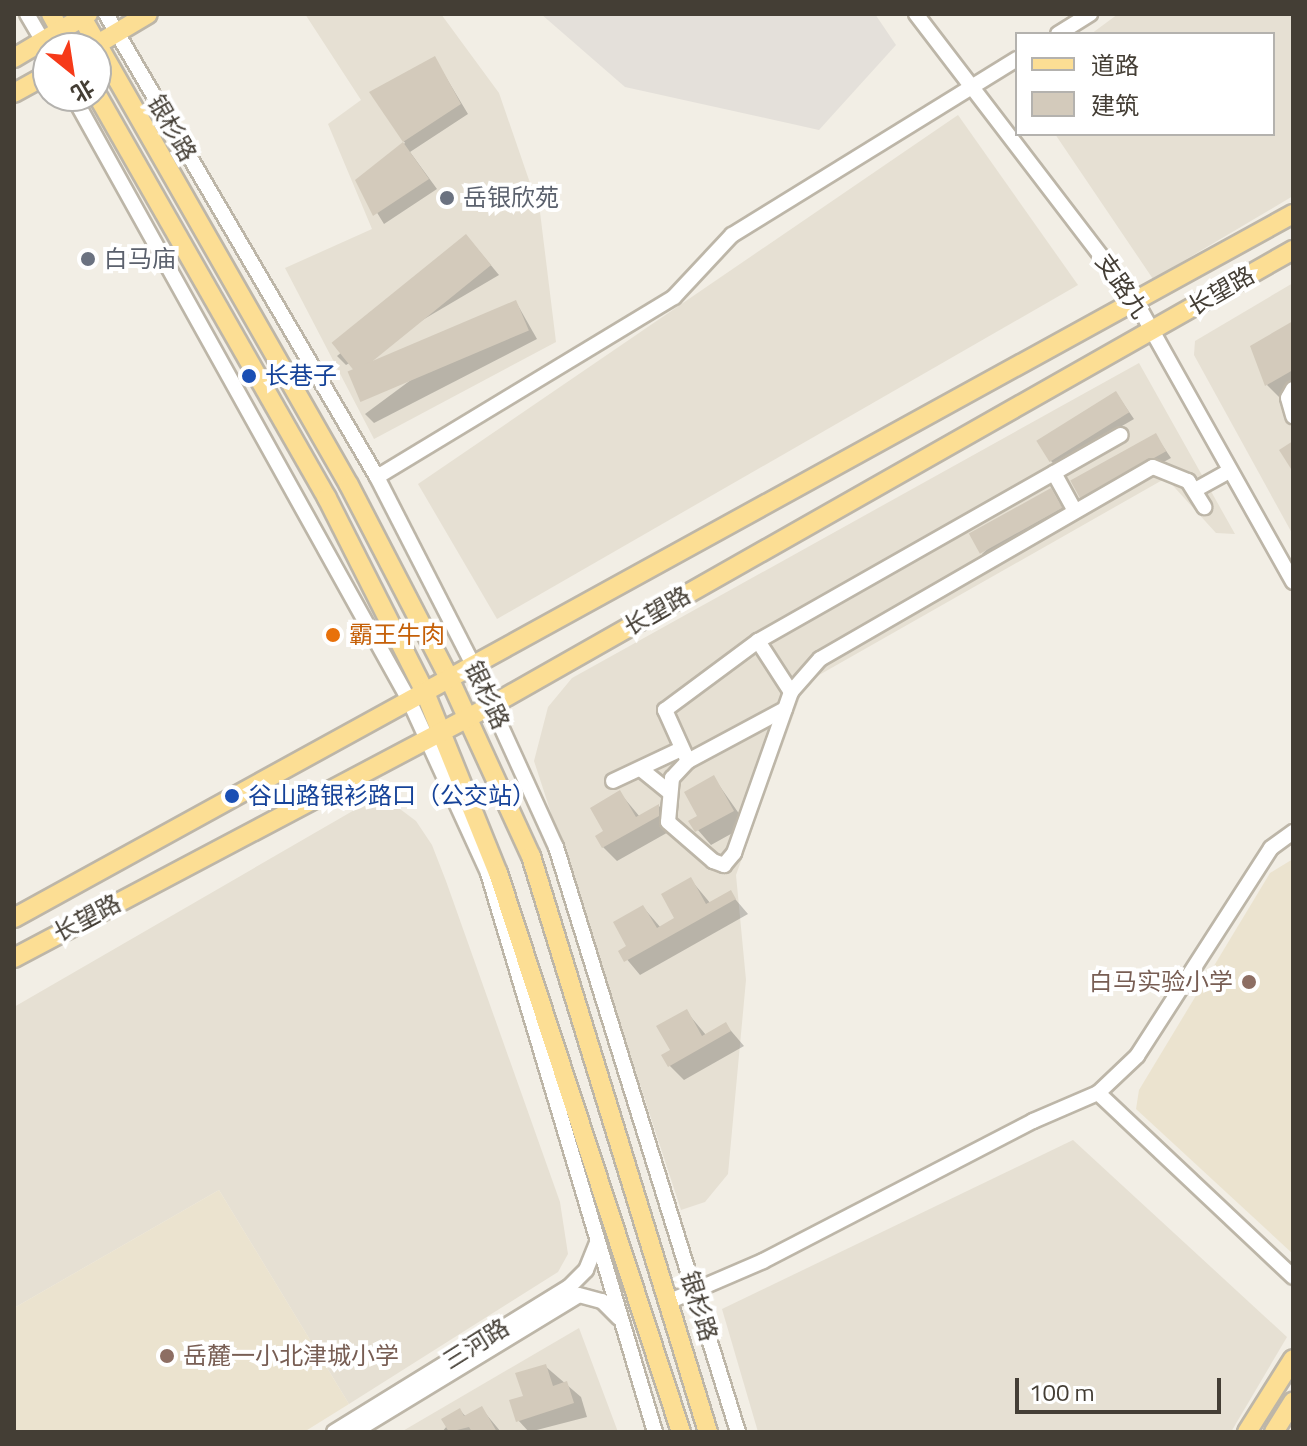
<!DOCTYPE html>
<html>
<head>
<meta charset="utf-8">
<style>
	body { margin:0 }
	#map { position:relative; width:1307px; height:1446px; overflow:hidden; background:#f2eee5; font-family:"Titillium Web","Noto Sans SC",sans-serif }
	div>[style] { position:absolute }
	.residential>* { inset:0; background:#e6e0d3 }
	.industrial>* { inset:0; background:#e4e0da }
	.education>* { inset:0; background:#ebe3cf }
	.shadow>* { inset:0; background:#0003 }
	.building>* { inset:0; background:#d3cabb; transform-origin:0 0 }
	.roads { filter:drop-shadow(2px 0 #bdb6a8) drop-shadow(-2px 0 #bdb6a8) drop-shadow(0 2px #bdb6a8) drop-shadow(0 -2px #bdb6a8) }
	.minor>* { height:14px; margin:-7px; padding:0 7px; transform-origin:7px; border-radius:7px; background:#fff }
	.major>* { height:18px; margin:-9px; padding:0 9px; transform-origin:9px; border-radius:9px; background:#fcde94 }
	.dots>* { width:22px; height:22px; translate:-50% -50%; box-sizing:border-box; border:4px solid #fff; border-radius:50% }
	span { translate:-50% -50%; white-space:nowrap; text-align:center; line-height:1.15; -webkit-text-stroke:8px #fff; paint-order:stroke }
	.street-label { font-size:24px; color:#443e35 }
	.worship-label { font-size:24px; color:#5b616d }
	.left { translate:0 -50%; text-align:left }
	.transit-label { font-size:24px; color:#164399 }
	.food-label { font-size:24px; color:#c56008 }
	.education-label { font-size:24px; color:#785e54 }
	.right { translate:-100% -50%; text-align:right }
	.frame { position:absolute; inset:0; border:16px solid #443e35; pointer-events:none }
	.legend { position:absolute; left:1015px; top:32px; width:260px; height:104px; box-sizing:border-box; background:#fff; border:2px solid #b4b2ae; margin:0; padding:10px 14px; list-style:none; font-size:24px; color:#443e35 }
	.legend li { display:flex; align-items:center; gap:16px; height:40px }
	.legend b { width:40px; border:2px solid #b4b2ae }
	.north { position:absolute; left:32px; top:32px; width:80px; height:80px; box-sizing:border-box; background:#fff; border:2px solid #b4b2ae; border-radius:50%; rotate:150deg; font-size:22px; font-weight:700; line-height:32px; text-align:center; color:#443e35 }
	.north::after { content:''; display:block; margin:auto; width:28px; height:36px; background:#f63a19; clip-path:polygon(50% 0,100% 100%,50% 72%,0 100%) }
	.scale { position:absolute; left:1015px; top:1378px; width:206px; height:36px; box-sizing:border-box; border:4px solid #443e35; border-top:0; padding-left:10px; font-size:24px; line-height:28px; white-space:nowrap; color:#443e35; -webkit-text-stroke:6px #fff; paint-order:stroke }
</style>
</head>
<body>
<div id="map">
	<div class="residential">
		<i style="clip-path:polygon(305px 14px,441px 14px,499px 93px,540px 212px,556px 342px,374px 439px,285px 268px,372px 229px,328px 124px,361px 100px)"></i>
		<i style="clip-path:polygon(1118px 14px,1293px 14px,1293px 196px,1153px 279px,1055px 134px,1273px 134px,1273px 34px,1091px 34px)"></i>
		<i style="clip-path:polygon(958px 115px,1078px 285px,497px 619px,418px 484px)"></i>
		<i style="clip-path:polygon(1293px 283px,1293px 535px,1194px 355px,1195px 341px)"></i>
		<i style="clip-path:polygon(1139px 363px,1235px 534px,1216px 533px,1166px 478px,805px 683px,736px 875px,746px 980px,728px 1174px,705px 1202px,681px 1210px,534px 761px,548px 707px,572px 678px)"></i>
		<i style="clip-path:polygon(392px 803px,416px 821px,432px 845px,446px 881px,560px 1202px,568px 1254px,558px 1272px,349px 1404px,219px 1190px,14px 1308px,14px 1007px,363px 805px)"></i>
		<i style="clip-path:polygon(1073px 1140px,1287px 1337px,1231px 1432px,758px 1432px,722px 1309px)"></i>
		<i style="clip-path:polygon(579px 1328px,618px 1432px,401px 1432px)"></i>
	</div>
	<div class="industrial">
		<i style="clip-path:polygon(541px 14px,875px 14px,896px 45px,819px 130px,625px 87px)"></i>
	</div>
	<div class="education">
		<i style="clip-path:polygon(1293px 859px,1293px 1254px,1136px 1109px,1139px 1090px,1270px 873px)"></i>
		<i style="clip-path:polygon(219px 1190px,349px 1404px,304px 1432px,14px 1432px,14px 1308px)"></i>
	</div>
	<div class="shadow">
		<i style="clip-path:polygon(435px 59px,468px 114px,410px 152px,437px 189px,384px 224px,357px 180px,405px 143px,372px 93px)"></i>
		<i style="clip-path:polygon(475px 246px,499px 275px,346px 365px,337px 356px)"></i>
		<i style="clip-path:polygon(516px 302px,537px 339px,374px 423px,365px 414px)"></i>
		<i style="clip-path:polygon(1293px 321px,1293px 392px,1281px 399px,1267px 385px)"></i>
		<i style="clip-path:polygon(1116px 393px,1134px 419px,1055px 465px,1048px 458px)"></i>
		<i style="clip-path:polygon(1156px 436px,1171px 458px,1088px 503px,1081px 497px)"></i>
		<i style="clip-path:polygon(1051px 491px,1067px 515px,989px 560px,982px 554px)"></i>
		<i style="clip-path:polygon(714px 778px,747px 825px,711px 845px,691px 822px,700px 817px)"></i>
		<i style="clip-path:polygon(620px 793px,640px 817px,659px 806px,673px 820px,672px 830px,617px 861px,603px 847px)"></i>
		<i style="clip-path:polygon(691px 880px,711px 904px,730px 893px,748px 914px,640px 975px,620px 951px,629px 947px,643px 907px,661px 928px,677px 919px)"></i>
		<i style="clip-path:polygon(686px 1011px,706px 1035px,726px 1025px,744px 1046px,684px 1080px,669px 1065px)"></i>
		<i style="clip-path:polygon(545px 1366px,581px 1397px,587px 1417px,529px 1432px,518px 1420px)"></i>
		<i style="clip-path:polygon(481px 1408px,501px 1432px,442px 1432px,460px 1410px,466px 1417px)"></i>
	</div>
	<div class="building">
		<i style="clip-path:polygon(435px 56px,461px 104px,403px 142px,369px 92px)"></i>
		<i style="clip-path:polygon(403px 142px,429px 179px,373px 216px,355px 180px)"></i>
		<i style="left:466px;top:234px;width:40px;height:173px;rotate:51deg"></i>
		<i style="left:516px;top:300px;width:33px;height:183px;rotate:67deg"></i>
		<i style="clip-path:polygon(1293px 321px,1293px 370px,1265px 386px,1250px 346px)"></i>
		<i style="left:1116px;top:391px;width:25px;height:94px;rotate:58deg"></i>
		<i style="left:1156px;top:433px;width:21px;height:98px;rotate:61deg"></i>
		<i style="clip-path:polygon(1293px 441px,1293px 472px,1279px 450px)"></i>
		<i style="left:1051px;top:488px;width:23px;height:94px;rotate:61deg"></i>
		<i style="clip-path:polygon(714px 775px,734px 811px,695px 832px,688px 821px,697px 816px,684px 792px)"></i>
		<i style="clip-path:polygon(620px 790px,636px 817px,659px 804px,659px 816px,602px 848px,595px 836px,603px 831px,590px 808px)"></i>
		<i style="clip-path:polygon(691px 877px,706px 904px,731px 890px,736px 899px,624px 962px,618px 951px,626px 946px,613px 922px,643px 905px,657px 928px,674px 918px,661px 894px)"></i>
		<i style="clip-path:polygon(687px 1009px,702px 1036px,726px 1022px,731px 1031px,668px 1067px,661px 1055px,670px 1050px,656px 1026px)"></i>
		<i style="clip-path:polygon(546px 1364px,553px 1386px,567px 1381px,574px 1403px,516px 1422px,509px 1400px,523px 1396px,515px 1373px)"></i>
		<i style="clip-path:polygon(482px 1406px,497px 1432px,472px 1432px,469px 1427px,449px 1432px,441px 1419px,460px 1408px,464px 1416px)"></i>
	</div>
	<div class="roads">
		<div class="minor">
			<i style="left:27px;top:14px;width:42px;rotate:59.7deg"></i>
			<i style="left:106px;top:14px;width:536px;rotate:59.66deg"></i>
			<i style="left:377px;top:477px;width:211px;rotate:62.9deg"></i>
			<i style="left:473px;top:665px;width:200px;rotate:65.5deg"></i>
			<i style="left:556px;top:847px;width:613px;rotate:72.72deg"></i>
			<i style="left:916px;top:14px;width:362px;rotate:52.6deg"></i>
			<i style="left:1136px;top:302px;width:321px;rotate:60.7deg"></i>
			<i style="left:1058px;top:34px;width:38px;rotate:-32deg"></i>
			<i style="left:73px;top:96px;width:689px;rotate:60.91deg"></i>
			<i style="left:408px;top:698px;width:192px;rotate:65.4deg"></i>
			<i style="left:488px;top:873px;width:583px;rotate:73.37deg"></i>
			<i style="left:1293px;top:389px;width:10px;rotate:119deg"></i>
			<i style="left:1288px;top:398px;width:19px;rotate:74deg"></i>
			<i style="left:1054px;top:473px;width:43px;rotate:61.1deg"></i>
			<i style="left:377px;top:477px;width:347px;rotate:-31.2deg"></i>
			<i style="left:674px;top:297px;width:85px;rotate:-46.9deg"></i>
			<i style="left:732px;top:235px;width:335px;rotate:-31.7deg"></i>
			<i style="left:1195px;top:490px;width:39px;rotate:-29deg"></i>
			<i style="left:758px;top:641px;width:61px;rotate:57.1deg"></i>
			<i style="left:785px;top:709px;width:110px;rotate:151.8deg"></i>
			<i style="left:688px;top:761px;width:23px;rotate:133deg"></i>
			<i style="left:672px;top:778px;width:44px;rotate:95.2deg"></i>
			<i style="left:668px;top:822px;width:60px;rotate:40.9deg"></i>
			<i style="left:713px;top:861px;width:12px;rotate:20deg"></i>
			<i style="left:724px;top:865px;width:16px;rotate:-50deg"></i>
			<i style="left:734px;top:853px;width:171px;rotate:-70.5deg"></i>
			<i style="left:791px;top:692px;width:44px;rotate:-48.7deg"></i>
			<i style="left:820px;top:659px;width:384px;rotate:-30deg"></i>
			<i style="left:1153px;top:467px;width:38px;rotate:22deg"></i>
			<i style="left:1188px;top:481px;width:31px;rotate:58deg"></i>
			<i style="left:688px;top:761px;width:56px;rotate:-114.3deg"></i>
			<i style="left:665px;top:710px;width:116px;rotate:-36.6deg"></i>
			<i style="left:758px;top:641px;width:417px;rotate:-29.6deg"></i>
			<i style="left:642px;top:770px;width:33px;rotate:39deg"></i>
			<i style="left:613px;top:781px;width:75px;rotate:-25.2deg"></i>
			<i style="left:1098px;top:1093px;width:268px;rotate:43.3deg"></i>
			<i style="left:668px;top:1302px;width:103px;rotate:-23.3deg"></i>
			<i style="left:763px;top:1261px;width:304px;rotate:-27.4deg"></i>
			<i style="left:1033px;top:1121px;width:71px;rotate:-23.3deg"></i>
			<i style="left:1098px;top:1093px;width:54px;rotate:-43.5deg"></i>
			<i style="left:1137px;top:1056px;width:247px;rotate:-57.2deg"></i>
			<i style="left:1271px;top:848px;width:27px;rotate:-36deg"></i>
			<i style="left:334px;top:1432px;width:276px;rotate:-31.7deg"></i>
			<i style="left:569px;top:1287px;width:24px;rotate:-45deg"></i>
			<i style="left:586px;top:1270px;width:29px;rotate:-68deg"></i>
			<i style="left:354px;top:1432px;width:263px;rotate:-31.3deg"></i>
			<i style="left:579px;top:1295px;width:24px;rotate:15deg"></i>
			<i style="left:602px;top:1301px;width:24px;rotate:45deg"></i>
		</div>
		<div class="major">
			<i style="left:51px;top:14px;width:39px;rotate:61deg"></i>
			<i style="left:80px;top:14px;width:542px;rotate:60.27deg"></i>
			<i style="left:349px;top:485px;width:217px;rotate:62.6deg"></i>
			<i style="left:449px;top:678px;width:196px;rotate:65.3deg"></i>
			<i style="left:531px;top:856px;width:603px;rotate:72.92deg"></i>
			<i style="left:91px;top:48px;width:66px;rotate:-30.8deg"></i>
			<i style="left:14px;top:58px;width:86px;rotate:-30.7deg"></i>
			<i style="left:14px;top:93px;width:39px;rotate:-29deg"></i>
			<i style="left:96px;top:93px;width:466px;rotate:60.3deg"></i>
			<i style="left:327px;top:498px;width:215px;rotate:63.2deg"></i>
			<i style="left:424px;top:690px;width:197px;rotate:68deg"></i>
			<i style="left:498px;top:873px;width:588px;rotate:71.87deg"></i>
			<i style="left:14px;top:918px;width:1460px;rotate:-28.83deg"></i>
			<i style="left:14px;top:958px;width:541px;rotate:-27.89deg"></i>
			<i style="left:492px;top:705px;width:921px;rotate:-29.6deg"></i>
			<i style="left:1247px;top:1432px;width:86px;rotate:-57.8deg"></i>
			<i style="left:1274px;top:1432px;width:36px;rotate:-58deg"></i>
		</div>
	</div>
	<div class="dots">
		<i style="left:447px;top:198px;background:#6b7280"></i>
		<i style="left:88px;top:259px;background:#6b7280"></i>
		<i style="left:249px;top:376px;background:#1a4fb4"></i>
		<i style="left:333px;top:635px;background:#e8710a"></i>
		<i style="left:232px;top:796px;background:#1a4fb4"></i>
		<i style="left:1249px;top:982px;background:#8d6e63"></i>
		<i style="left:167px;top:1356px;background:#8d6e63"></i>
	</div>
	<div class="street-label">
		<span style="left:172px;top:128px;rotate:60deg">银杉路</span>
		<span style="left:1122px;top:286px;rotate:55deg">支路九</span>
		<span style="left:1221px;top:291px;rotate:-30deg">长望路</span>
		<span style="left:657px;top:611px;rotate:-30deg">长望路</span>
		<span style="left:487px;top:695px;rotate:65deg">银杉路</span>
		<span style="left:87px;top:918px;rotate:-28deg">长望路</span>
		<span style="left:699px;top:1306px;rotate:73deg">银杉路</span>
		<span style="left:476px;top:1344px;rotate:-32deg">三河路</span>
	</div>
	<div class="worship-label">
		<span class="left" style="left:463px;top:198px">岳银欣苑</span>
		<span class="left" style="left:104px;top:259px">白马庙</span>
	</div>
	<div class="transit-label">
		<span class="left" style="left:265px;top:376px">长巷子</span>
		<span class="left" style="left:248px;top:796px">谷山路银衫路口（公交站）</span>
	</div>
	<div class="food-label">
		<span class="left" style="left:349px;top:635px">霸王牛肉</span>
	</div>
	<div class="education-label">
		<span class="right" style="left:1233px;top:982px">白马实验小学</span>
		<span class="left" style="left:183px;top:1356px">岳麓一小北津城小学</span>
	</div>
	<div class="frame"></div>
	<ul class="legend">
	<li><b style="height:10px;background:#fcde94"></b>道路</li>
	<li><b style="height:22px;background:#d3cabb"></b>建筑</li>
	</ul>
	<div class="north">北</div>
	<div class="scale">100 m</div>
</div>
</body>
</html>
